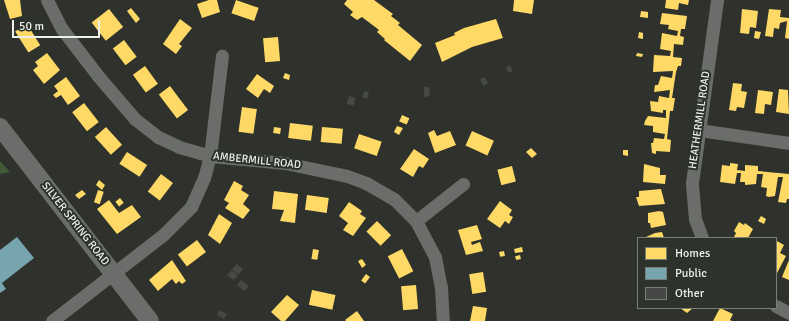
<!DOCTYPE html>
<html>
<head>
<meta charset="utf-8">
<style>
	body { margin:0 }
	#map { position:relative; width:789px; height:321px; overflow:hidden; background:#2e312c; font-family:Signika,sans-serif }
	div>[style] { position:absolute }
	.green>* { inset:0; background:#425a36 }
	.homes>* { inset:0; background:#ffd966; transform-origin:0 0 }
	.public>* { inset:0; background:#76a5af }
	.building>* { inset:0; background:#454844; transform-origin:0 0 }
	.minor>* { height:13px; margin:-6.5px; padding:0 6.5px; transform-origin:6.5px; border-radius:6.5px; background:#6a6d69 }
	.secondary>* { height:18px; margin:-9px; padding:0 9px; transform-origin:9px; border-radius:9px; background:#6a6d69 }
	span { translate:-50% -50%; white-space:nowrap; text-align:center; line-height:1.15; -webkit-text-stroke:4px #2d332a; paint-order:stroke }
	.street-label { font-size:11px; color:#ecf0ea }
	.legend { position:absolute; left:637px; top:237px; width:140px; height:72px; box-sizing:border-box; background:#2d332a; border:1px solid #797f77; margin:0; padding:5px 7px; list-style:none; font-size:12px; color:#ecf0ea }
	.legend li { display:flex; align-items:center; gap:8px; height:20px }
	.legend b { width:20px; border:1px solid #797f77 }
	.scale { position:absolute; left:12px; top:20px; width:88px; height:18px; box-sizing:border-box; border:2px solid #ecf0ea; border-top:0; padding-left:5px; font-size:12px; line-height:14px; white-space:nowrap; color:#ecf0ea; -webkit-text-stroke:3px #2d332a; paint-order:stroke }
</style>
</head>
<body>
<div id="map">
	<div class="green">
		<i style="clip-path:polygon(0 161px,10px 172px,0 174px)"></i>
	</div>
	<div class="homes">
		<i style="clip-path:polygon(4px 0,20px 0,22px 16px,10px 19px)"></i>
		<i style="clip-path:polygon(209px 0,217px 0,220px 12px,202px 18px,197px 4px)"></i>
		<i style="left:236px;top:0;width:24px;height:14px;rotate:19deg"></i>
		<i style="clip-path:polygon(347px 0,374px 0,393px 14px,391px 16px,400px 23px,398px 25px,422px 45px,410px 61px,384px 40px,385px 39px,377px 32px,379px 30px,362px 17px,357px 20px,350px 15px,353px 12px,344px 4px)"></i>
		<i style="clip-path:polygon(514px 0,534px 0,532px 14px,513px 11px)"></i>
		<i style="clip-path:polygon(666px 0,689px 0,688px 5px,679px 3px,678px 10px,665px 8px)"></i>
		<i style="clip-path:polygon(131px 8px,140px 19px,136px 23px,127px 11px)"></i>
		<i style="left:109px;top:9px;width:23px;height:22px;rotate:52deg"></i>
		<i style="clip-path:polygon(742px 9px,758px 11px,756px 28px,750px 27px,749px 34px,740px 33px)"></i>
		<i style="clip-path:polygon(769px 9px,781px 10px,780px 17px,789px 18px,789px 39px,785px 38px,787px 21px,780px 23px,779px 29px,774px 28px,773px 37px,765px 36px)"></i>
		<i style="clip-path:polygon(641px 11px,648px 12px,648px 18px,640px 17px)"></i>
		<i style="clip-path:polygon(662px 13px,687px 16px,685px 29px,681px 29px,680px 36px,684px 37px,683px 45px,674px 44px,673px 57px,682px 58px,681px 66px,678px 66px,676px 72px,672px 98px,675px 98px,673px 111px,670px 111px,667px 139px,671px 140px,670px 152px,656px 151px,656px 154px,652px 153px,651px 143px,653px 143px,654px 138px,664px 139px,665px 134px,653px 132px,653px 126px,644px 125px,645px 121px,648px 116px,666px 118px,666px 110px,663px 110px,663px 113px,651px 111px,650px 101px,658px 102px,659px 96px,669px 98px,670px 90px,654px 92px,655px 85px,658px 85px,661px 76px,672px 78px,673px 71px,653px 72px,654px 55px,670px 56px,671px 51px,660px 49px,662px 33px,677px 36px,678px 31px,668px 29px,669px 25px,660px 24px)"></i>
		<i style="clip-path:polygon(180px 19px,192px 28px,179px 44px,182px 46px,176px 54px,163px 44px)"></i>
		<i style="clip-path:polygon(496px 19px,503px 38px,472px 47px,442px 62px,435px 43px,455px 35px,454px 33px,464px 28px)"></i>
		<i style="left:27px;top:24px;width:25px;height:14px;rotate:58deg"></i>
		<i style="clip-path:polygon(755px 31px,761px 32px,759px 39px,754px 38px)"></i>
		<i style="clip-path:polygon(639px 32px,643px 33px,643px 39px,638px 38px)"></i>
		<i style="left:278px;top:37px;width:24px;height:15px;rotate:85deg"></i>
		<i style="left:124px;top:40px;width:21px;height:14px;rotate:53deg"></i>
		<i style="clip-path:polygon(47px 53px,60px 70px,44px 84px,33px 70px,38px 66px,35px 62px)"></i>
		<i style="clip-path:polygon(637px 53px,643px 54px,642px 57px,636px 56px)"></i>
		<i style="left:145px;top:66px;width:22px;height:15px;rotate:54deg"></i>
		<i style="clip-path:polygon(285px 73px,290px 75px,289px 80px,283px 78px)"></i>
		<i style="clip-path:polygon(257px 74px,274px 86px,270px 93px,264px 89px,258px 98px,246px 89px)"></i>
		<i style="clip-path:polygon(66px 77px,80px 96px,68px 105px,61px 95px,56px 98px,53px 95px,58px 91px,54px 86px)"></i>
		<i style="clip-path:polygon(733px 83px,742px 84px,741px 91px,747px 92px,744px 108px,737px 107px,736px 111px,729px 110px)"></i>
		<i style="left:170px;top:86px;width:30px;height:14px;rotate:53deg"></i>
		<i style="clip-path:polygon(779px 89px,788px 90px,789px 114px,776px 112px)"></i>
		<i style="clip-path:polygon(758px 90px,773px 92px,771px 105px,765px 104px,764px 114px,755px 113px)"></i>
		<i style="left:84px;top:103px;width:24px;height:15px;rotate:52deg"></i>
		<i style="left:242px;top:107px;width:15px;height:25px;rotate:8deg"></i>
		<i style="left:402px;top:115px;width:8px;height:7px;rotate:23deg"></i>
		<i style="left:290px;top:123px;width:23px;height:15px;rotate:7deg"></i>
		<i style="clip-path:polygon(397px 126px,403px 128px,399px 135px,394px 132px)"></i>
		<i style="left:106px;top:127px;width:24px;height:15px;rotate:48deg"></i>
		<i style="left:274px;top:127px;width:7px;height:6px;rotate:8deg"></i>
		<i style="left:322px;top:127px;width:21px;height:15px;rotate:5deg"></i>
		<i style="clip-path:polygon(434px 130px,437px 136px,450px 131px,456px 145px,435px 153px,428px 133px)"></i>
		<i style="left:472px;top:131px;width:24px;height:16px;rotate:24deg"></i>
		<i style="left:359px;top:134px;width:24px;height:15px;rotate:19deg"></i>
		<i style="clip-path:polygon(531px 148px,537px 154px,532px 158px,526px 152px)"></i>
		<i style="clip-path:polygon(414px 149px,429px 159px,423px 168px,419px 166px,413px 177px,400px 169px)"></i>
		<i style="clip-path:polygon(623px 150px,628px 150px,628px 156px,623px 155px)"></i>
		<i style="left:127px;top:152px;width:24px;height:14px;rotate:33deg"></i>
		<i style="clip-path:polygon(730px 163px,738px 164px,737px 170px,745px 171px,745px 165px,758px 166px,758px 171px,789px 174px,789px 199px,787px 199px,786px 203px,778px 202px,783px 177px,778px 177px,775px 196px,769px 197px,766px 196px,767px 188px,761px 187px,763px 174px,757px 174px,756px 184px,745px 185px,745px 182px,740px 182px,741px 173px,737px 173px,735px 184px,720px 182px,722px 165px,730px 166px)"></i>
		<i style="clip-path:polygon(644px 164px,660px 168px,660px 175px,666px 175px,665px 184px,643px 182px)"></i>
		<i style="left:512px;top:166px;width:16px;height:15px;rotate:76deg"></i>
		<i style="left:161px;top:174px;width:15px;height:22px;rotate:37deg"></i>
		<i style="clip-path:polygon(99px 180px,105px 185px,102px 190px,96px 185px)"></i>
		<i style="clip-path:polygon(234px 181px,243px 186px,241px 190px,249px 195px,243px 204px,250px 210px,243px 219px,225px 208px,229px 203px,224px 200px)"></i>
		<i style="clip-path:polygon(661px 189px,665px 204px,639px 206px,636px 197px,639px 197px,639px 191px)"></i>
		<i style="clip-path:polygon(82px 190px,86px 194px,79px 199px,75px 195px)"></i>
		<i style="left:98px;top:190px;width:6px;height:13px;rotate:18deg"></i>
		<i style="clip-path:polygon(274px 191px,298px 194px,295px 223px,280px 221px,284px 210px,272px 209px)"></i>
		<i style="left:307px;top:195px;width:22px;height:15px;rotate:8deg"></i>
		<i style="left:120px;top:198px;width:6px;height:6px;rotate:51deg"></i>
		<i style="clip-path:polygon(109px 200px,119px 213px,132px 205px,141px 217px,117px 234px,97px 209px)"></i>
		<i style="clip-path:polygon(500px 201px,512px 210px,509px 215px,513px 217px,509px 224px,505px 221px,500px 228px,487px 219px)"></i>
		<i style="clip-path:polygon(349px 202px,362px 211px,360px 214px,366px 218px,353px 236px,343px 230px,348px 223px,339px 216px)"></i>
		<i style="clip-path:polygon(659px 211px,663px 212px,666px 225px,651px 228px,650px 223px,648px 223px,648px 213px)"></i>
		<i style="clip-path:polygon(219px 214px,232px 223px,220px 244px,208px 235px)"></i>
		<i style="clip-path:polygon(761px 216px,766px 219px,764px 224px,758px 221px)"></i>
		<i style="left:377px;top:221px;width:20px;height:15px;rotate:45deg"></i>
		<i style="clip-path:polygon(739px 222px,744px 225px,745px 223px,753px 229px,748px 238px,734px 237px,736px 233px,734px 231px)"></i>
		<i style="clip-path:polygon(477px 225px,482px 239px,471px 242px,472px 245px,480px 242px,483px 251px,466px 255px,458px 230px)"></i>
		<i style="clip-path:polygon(662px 232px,664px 238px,646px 237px,655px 233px)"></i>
		<i style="left:197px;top:240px;width:15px;height:24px;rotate:53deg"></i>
		<i style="clip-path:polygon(777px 241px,784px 245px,780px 253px,786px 256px,776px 275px)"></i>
		<i style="clip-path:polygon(522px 247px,523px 252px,515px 253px,514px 249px)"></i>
		<i style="left:313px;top:249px;width:6px;height:10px;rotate:9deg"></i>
		<i style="left:402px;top:249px;width:25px;height:16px;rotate:63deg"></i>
		<i style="left:504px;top:251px;width:5px;height:5px;rotate:79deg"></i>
		<i style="left:520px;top:255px;width:4px;height:5px;rotate:76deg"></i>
		<i style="clip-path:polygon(362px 259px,366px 265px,362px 268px,358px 261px)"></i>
		<i style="clip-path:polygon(172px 260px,186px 281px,182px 284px,179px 281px,176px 284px,172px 279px,158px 291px,149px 280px)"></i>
		<i style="clip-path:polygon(789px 260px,789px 280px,782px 277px)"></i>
		<i style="left:483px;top:272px;width:20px;height:14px;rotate:81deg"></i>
		<i style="left:366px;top:274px;width:5px;height:8px;rotate:37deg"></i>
		<i style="left:416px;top:285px;width:24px;height:15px;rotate:85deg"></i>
		<i style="left:312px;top:290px;width:24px;height:15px;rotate:12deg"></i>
		<i style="clip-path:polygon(287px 295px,299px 305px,285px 321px,281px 321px,271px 312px)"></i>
		<i style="clip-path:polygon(473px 306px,487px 308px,485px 321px,470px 321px)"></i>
		<i style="clip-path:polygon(680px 308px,693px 308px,687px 313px)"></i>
		<i style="clip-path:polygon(720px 308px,733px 314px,730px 320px,732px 321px,713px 321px)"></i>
		<i style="clip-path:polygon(357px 311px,364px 321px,346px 321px,345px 320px)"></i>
	</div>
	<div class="public">
		<i style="clip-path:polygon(17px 237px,34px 258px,2px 283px,6px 289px,0 293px,0 250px)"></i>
	</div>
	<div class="building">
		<i style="clip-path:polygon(510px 65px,513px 71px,508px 73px,506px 67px)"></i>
		<i style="clip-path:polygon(485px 77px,488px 83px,483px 86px,480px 79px)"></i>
		<i style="clip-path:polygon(424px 87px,429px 87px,430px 96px,424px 97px)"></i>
		<i style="left:364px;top:91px;width:5px;height:7px;rotate:11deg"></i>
		<i style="left:349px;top:96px;width:7px;height:8px;rotate:16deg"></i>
		<i style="clip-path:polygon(237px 264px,243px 269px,238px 275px,232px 269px)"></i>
		<i style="clip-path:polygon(232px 270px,238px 276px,233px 280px,227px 275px)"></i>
		<i style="clip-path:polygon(241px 280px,249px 286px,244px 291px,237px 285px)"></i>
		<i style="clip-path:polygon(219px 310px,227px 314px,224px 319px,217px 315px)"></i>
	</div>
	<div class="minor">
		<i style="left:47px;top:0;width:33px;rotate:63deg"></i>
		<i style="left:62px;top:29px;width:59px;rotate:52.5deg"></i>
		<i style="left:98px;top:76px;width:57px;rotate:49.3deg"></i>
		<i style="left:135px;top:119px;width:29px;rotate:38deg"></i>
		<i style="left:158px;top:137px;width:23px;rotate:25deg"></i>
		<i style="left:179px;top:147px;width:32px;rotate:16deg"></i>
		<i style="left:210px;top:156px;width:75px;rotate:5.3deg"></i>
		<i style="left:285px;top:163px;width:63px;rotate:11.8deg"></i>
		<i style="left:347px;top:176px;width:20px;rotate:20deg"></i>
		<i style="left:366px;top:183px;width:32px;rotate:30deg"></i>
		<i style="left:394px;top:199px;width:31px;rotate:45deg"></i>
		<i style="left:416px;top:221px;width:41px;rotate:62.2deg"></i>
		<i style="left:435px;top:257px;width:31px;rotate:79deg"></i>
		<i style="left:441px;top:287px;width:34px;rotate:87deg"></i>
		<i style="left:699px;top:130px;width:91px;rotate:8.2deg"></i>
		<i style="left:416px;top:221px;width:60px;rotate:-38.2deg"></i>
		<i style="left:702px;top:238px;width:20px;rotate:-110deg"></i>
		<i style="left:695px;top:219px;width:36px;rotate:-95deg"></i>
		<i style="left:692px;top:183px;width:185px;rotate:-82.2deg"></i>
		<i style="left:776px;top:306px;width:15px;rotate:28deg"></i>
		<i style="left:52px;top:321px;width:140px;rotate:-37.8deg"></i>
		<i style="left:163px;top:235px;width:40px;rotate:-45deg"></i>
		<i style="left:191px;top:207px;width:32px;rotate:-66deg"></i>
		<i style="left:204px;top:178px;width:23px;rotate:-75deg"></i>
		<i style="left:210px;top:156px;width:101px;rotate:-83.2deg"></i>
	</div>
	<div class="secondary">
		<i style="left:0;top:127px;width:245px;rotate:52.3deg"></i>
	</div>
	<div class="street-label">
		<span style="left:700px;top:120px;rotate:-82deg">HEATHERMILL ROAD</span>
		<span style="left:257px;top:161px;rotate:6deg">AMBERMILL ROAD</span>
		<span style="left:75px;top:224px;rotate:52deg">SILVER SPRING ROAD</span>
	</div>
	<ul class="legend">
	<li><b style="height:11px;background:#ffd966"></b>Homes</li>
	<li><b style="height:11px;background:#76a5af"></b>Public</li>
	<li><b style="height:11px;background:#454844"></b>Other</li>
	</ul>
	<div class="scale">50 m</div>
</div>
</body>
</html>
